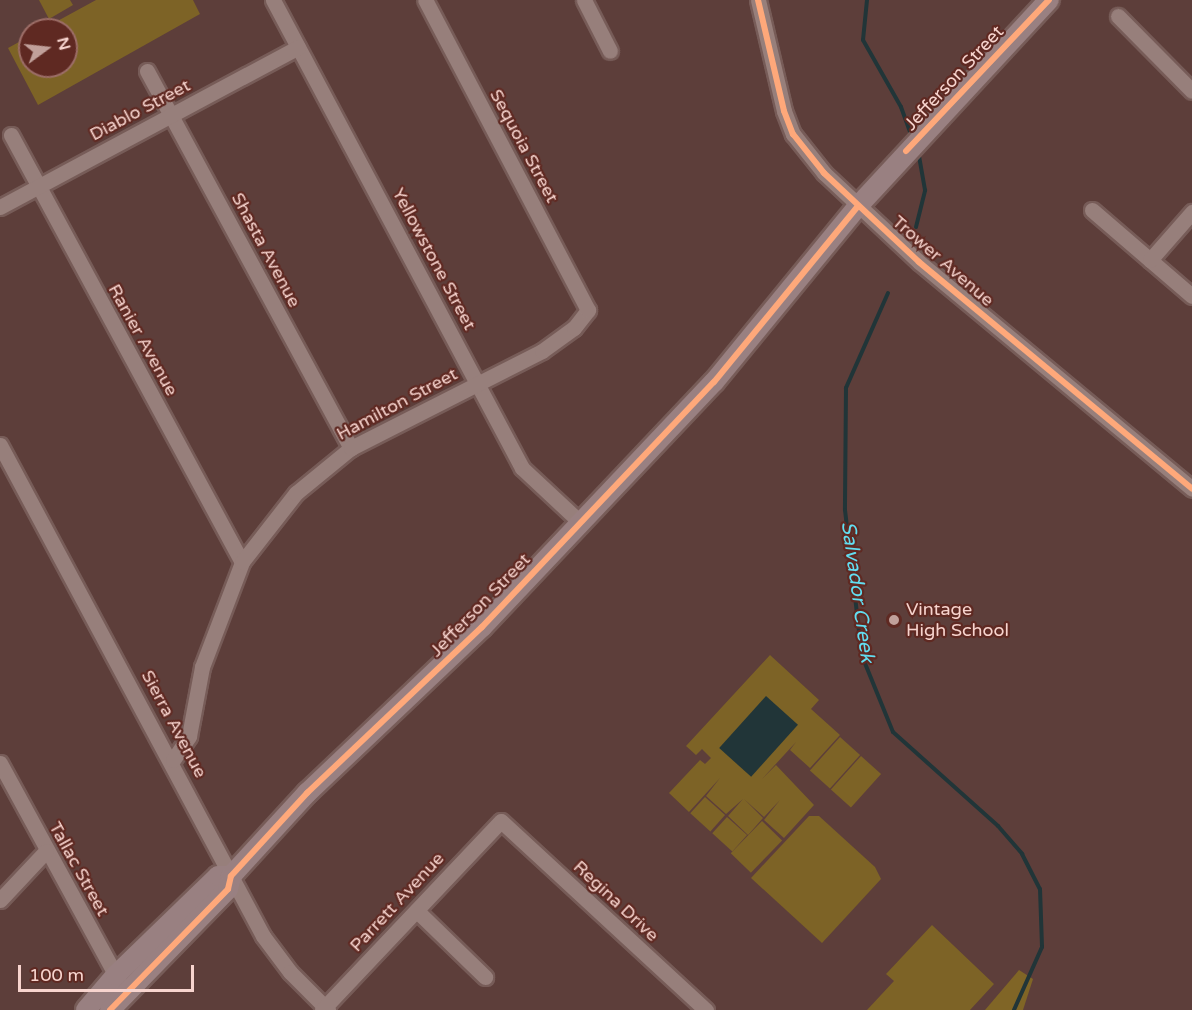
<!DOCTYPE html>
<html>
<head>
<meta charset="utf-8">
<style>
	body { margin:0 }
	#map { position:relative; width:1192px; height:1010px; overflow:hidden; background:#5d3e3a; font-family:"Varela Round",sans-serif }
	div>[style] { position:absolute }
	.green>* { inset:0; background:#7d6326; transform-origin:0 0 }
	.forest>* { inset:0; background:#806526 }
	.water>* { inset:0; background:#213538; transform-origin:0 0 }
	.stream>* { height:4px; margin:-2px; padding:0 2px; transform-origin:2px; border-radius:2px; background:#213538 }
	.roads { filter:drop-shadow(2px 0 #775c58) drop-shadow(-2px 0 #775c58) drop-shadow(0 2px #775c58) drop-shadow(0 -2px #775c58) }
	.minor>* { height:15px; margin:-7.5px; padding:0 7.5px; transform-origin:7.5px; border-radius:7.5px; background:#977f7b }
	.major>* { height:20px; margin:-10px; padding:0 10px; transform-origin:10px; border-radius:10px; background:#998081 }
	.cycleway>* { height:6px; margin:-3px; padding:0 3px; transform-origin:3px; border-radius:3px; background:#fea87a }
	.dots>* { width:16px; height:16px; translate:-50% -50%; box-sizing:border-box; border:3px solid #5f2922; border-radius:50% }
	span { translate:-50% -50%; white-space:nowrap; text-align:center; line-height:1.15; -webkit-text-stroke:4.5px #5f2922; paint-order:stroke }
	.street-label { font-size:18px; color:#f7d4ce }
	.poi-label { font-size:18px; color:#f7d4ce }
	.left { translate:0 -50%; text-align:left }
	.water-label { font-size:20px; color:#62def1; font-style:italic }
	.north { position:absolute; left:18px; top:18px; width:60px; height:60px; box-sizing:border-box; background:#5f2922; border:2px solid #9c6d67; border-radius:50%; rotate:75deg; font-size:16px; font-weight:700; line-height:24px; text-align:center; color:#f7d4ce }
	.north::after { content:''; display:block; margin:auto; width:21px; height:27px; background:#c1a09a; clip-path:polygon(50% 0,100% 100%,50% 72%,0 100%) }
	.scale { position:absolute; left:18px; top:965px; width:176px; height:27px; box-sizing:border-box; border:3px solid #f7d4ce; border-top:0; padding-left:8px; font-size:18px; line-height:21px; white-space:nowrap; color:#f7d4ce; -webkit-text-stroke:4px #5f2922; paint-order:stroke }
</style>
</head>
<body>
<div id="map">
	<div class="green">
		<i style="clip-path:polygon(39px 0,70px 0,73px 5px,49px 19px)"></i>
		<i style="clip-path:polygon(96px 0,193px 0,200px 14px,38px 105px,8px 48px,30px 36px,30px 66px,66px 66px,66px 30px,41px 30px)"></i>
		<i style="clip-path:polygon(770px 655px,819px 700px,811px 709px,840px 735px,810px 768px,790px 750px,796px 742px,762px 779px,776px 765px,814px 805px,784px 838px,764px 820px,780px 800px,764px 817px,744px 799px,763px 818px,748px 835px,728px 816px,743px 799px,726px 814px,706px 796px,720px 778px,689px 812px,669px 793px,700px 760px,705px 764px,711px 758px,702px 749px,696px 755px,686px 746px)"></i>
		<i style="left:840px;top:737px;width:27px;height:45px;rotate:42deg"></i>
		<i style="left:861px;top:756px;width:27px;height:45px;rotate:42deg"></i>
		<i style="left:705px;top:797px;width:27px;height:22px;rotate:42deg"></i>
		<i style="clip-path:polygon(809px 816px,819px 816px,875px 867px,881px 879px,822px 943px,751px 878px)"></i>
		<i style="left:727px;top:817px;width:27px;height:22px;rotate:42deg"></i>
		<i style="left:762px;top:821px;width:28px;height:45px;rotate:44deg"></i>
		<i style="clip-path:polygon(932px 925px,994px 984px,970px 1010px,867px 1010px,894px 981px,886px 974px)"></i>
	</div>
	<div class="forest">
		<i style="clip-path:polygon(1019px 970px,1033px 979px,1023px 1010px,985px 1010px)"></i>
	</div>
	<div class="water">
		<i style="left:766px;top:696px;width:43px;height:70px;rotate:42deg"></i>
	</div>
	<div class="stream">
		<i style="left:867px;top:0;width:40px;rotate:95.7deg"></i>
		<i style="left:863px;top:40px;width:77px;rotate:60.4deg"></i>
		<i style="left:901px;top:107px;width:32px;rotate:70deg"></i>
		<i style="left:916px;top:227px;width:38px;rotate:-76deg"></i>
		<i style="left:925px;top:190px;width:39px;rotate:-100deg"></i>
		<i style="left:888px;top:293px;width:104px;rotate:113.9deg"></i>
		<i style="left:846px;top:388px;width:122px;rotate:90.5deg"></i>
		<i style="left:845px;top:510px;width:147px;rotate:83.4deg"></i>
		<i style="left:862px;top:656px;width:82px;rotate:67.8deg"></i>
		<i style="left:893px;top:732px;width:141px;rotate:41.8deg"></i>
		<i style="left:998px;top:826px;width:37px;rotate:49deg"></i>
		<i style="left:1022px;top:854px;width:39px;rotate:63deg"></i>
		<i style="left:1040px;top:889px;width:58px;rotate:88deg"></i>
		<i style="left:1042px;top:947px;width:69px;rotate:114deg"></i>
	</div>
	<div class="roads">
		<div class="minor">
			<i style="left:273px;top:0;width:530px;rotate:61.98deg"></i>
			<i style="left:522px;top:468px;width:79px;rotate:43deg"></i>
			<i style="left:584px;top:0;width:57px;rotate:63deg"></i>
			<i style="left:758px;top:0;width:114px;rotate:76.8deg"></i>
			<i style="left:784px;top:111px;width:25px;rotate:69deg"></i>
			<i style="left:793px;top:134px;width:50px;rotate:51.5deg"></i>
			<i style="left:824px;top:173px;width:130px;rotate:43.1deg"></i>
			<i style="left:919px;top:262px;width:355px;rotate:39.7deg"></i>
			<i style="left:1118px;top:16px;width:105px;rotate:45.4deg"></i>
			<i style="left:147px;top:71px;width:429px;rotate:61.6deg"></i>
			<i style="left:11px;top:135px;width:485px;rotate:61.6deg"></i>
			<i style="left:0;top:207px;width:338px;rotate:-28.2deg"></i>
			<i style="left:1092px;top:210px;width:132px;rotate:40.7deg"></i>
			<i style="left:1150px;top:260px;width:64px;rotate:-48.8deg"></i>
			<i style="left:0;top:445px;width:557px;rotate:61.82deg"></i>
			<i style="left:263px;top:936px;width:45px;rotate:53.1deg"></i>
			<i style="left:290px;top:972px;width:54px;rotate:45deg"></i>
			<i style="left:173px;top:760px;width:29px;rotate:-56deg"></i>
			<i style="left:189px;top:736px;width:70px;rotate:-79.3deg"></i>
			<i style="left:202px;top:667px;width:112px;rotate:-69.1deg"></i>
			<i style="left:242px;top:562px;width:88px;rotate:-52deg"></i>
			<i style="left:296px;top:493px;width:71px;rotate:-39.3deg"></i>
			<i style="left:351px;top:448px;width:214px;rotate:-26.9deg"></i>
			<i style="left:542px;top:351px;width:39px;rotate:-36deg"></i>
			<i style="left:574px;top:328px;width:23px;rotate:-52deg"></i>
			<i style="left:588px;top:310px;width:350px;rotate:-117.7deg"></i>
			<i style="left:0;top:763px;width:251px;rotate:61.4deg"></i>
			<i style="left:0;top:900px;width:67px;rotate:-46.8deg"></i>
			<i style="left:417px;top:911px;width:95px;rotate:44.1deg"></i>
			<i style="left:322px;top:1010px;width:260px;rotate:-46.6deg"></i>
			<i style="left:501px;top:821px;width:279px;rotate:42.7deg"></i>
		</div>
		<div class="major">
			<i style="left:86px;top:1010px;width:46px;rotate:-49.4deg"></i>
			<i style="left:116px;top:975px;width:142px;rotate:-44.1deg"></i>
			<i style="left:218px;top:876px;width:13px"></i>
			<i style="left:110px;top:1010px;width:169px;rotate:-45.7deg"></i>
			<i style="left:228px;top:889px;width:13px;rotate:-77deg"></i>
			<i style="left:231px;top:876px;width:113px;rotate:-47.5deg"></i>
			<i style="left:307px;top:793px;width:241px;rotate:-43.5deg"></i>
			<i style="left:482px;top:627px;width:337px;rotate:-46.6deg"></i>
			<i style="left:714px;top:382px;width:227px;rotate:-50.7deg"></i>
			<i style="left:858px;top:206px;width:281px;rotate:-47.2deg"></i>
		</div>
	</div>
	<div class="cycleway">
		<i style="left:758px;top:0;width:114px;rotate:76.8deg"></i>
		<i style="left:784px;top:111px;width:25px;rotate:69deg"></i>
		<i style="left:793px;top:134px;width:50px;rotate:51.5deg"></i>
		<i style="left:824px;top:173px;width:130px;rotate:43.1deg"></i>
		<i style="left:919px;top:262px;width:355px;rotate:39.7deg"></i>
		<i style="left:906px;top:151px;width:208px;rotate:-46.6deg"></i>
		<i style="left:110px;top:1010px;width:169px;rotate:-45.7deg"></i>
		<i style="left:228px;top:889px;width:13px;rotate:-77deg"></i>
		<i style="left:231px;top:876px;width:113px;rotate:-47.5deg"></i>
		<i style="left:307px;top:793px;width:241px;rotate:-43.5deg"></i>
		<i style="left:482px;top:627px;width:337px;rotate:-46.6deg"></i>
		<i style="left:714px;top:382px;width:227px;rotate:-50.7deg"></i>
	</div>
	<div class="dots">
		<i style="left:894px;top:620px;background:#c1a09a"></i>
	</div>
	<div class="street-label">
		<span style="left:954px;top:78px;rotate:-47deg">Jefferson Street</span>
		<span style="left:140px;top:110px;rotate:-28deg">Diablo Street</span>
		<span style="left:524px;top:146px;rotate:62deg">Sequoia Street</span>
		<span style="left:266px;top:250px;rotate:62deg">Shasta Avenue</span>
		<span style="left:434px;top:259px;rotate:62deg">Yellowstone Street</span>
		<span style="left:943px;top:261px;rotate:41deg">Trower Avenue</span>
		<span style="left:143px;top:340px;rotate:61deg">Ranier Avenue</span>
		<span style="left:397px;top:404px;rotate:-28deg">Hamilton Street</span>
		<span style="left:480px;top:605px;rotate:-46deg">Jefferson Street</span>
		<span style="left:174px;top:724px;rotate:62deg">Sierra Avenue</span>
		<span style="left:79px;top:869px;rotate:61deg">Tallac Street</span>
		<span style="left:616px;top:901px;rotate:43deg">Regina Drive</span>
		<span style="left:397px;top:902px;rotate:-47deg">Parrett Avenue</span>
	</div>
	<div class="poi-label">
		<span class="left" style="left:906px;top:620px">Vintage<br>High School</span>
	</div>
	<div class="water-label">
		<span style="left:857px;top:592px;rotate:82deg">Salvador Creek</span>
	</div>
	<div class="north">N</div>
	<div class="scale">100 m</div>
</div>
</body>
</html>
